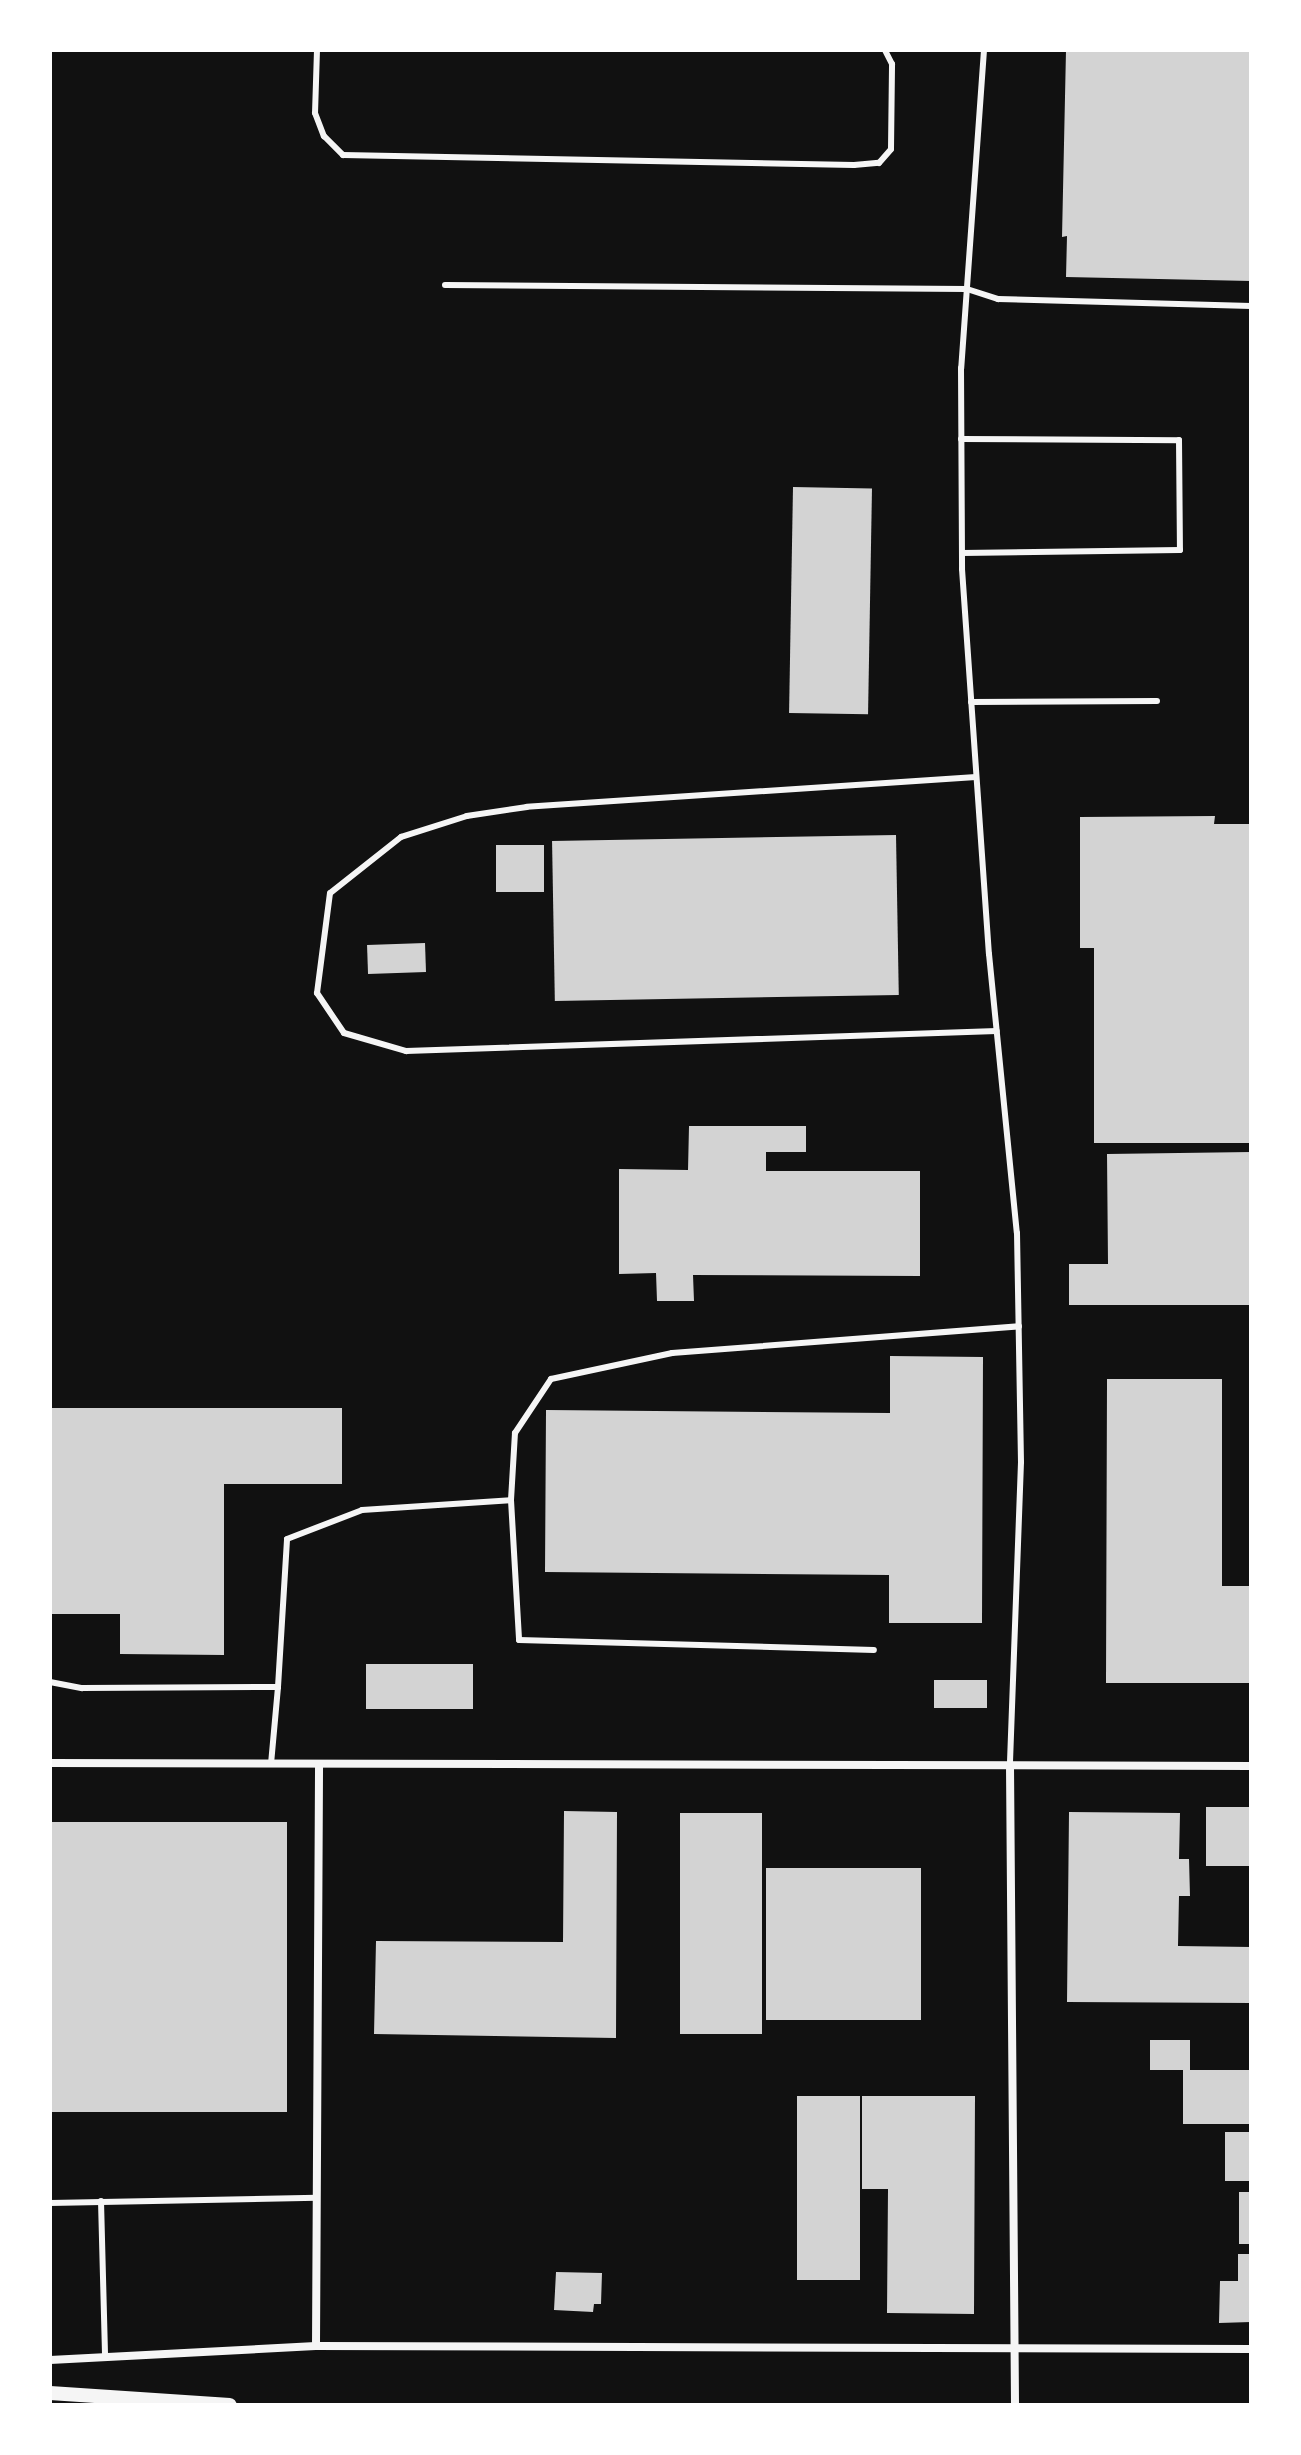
<!DOCTYPE html>
<html>
<head>
<meta charset="utf-8">
<style>
	body { margin:0 }
	#map { position:relative; width:1301px; height:2455px; overflow:hidden; background:#111; font-family:Merriweather,serif }
	div>[style] { position:absolute }
	.building>* { inset:0; background:#d3d3d3; transform-origin:0 0 }
	.service>* { height:6px; margin:-3px; padding:0 3px; transform-origin:3px; border-radius:3px; background:#f5f5f5 }
	.minor>* { height:8px; margin:-4px; padding:0 4px; transform-origin:4px; border-radius:4px; background:#f5f5f5 }
	.tertiary>* { height:14px; margin:-7px; padding:0 7px; transform-origin:7px; border-radius:7px; background:#f5f5f5 }
	span { translate:-50% -50%; white-space:nowrap; text-align:center; line-height:1.15; -webkit-text-stroke:6px #fff; paint-order:stroke }
	.frame { position:absolute; inset:0; border:52px solid #fff; pointer-events:none }
</style>
</head>
<body>
<div id="map">
	<div class="building">
		<i style="clip-path:polygon(1066px 50px,1251px 50px,1251px 281px,1066px 277px,1067px 236px,1062px 237px)"></i>
		<i style="left:793px;top:487px;width:79px;height:226px;rotate:1deg"></i>
		<i style="clip-path:polygon(1215px 816px,1214px 824px,1251px 824px,1251px 1143px,1094px 1143px,1094px 948px,1080px 948px,1080px 817px)"></i>
		<i style="left:896px;top:835px;width:160px;height:344px;rotate:89deg"></i>
		<i style="left:496px;top:845px;width:48px;height:47px"></i>
		<i style="left:425px;top:943px;width:29px;height:58px;rotate:88deg"></i>
		<i style="clip-path:polygon(689px 1126px,806px 1126px,806px 1152px,766px 1152px,766px 1171px,920px 1171px,920px 1276px,693px 1275px,694px 1301px,657px 1301px,656px 1273px,619px 1274px,619px 1169px,688px 1170px)"></i>
		<i style="clip-path:polygon(1251px 1152px,1251px 1305px,1069px 1305px,1069px 1264px,1108px 1264px,1107px 1154px)"></i>
		<i style="clip-path:polygon(890px 1356px,983px 1357px,982px 1623px,889px 1623px,889px 1575px,545px 1572px,546px 1410px,890px 1413px)"></i>
		<i style="clip-path:polygon(1107px 1379px,1222px 1379px,1222px 1586px,1251px 1586px,1251px 1683px,1106px 1683px)"></i>
		<i style="clip-path:polygon(50px 1408px,342px 1408px,342px 1484px,224px 1484px,224px 1655px,120px 1654px,120px 1614px,50px 1614px)"></i>
		<i style="left:366px;top:1664px;width:107px;height:45px"></i>
		<i style="left:934px;top:1680px;width:53px;height:28px"></i>
		<i style="left:1206px;top:1807px;width:45px;height:59px"></i>
		<i style="clip-path:polygon(564px 1811px,617px 1812px,616px 2038px,374px 2034px,376px 1941px,563px 1942px)"></i>
		<i style="clip-path:polygon(1069px 1812px,1180px 1813px,1179px 1859px,1189px 1859px,1190px 1896px,1179px 1896px,1178px 1946px,1251px 1947px,1251px 2003px,1067px 2002px)"></i>
		<i style="left:680px;top:1813px;width:82px;height:221px"></i>
		<i style="left:50px;top:1822px;width:237px;height:290px"></i>
		<i style="left:766px;top:1868px;width:155px;height:152px"></i>
		<i style="clip-path:polygon(1150px 2040px,1190px 2040px,1190px 2070px,1251px 2070px,1251px 2124px,1183px 2124px,1183px 2070px,1150px 2070px)"></i>
		<i style="left:797px;top:2096px;width:63px;height:184px"></i>
		<i style="clip-path:polygon(862px 2096px,975px 2096px,974px 2314px,887px 2313px,888px 2189px,862px 2189px)"></i>
		<i style="left:1225px;top:2132px;width:26px;height:49px"></i>
		<i style="left:1239px;top:2192px;width:12px;height:52px"></i>
		<i style="clip-path:polygon(1238px 2254px,1251px 2254px,1251px 2322px,1219px 2323px,1220px 2281px,1238px 2281px)"></i>
		<i style="clip-path:polygon(556px 2272px,602px 2273px,601px 2304px,594px 2304px,593px 2312px,554px 2310px)"></i>
	</div>
	<div class="service">
		<i style="left:317px;top:50px;width:63px;rotate:91.8deg"></i>
		<i style="left:315px;top:113px;width:25px;rotate:69deg"></i>
		<i style="left:324px;top:136px;width:27px;rotate:45deg"></i>
		<i style="left:343px;top:155px;width:511px;rotate:1.12deg"></i>
		<i style="left:854px;top:165px;width:25px;rotate:-5deg"></i>
		<i style="left:879px;top:163px;width:18px;rotate:-49deg"></i>
		<i style="left:891px;top:149px;width:85px;rotate:-89.3deg"></i>
		<i style="left:892px;top:64px;width:16px;rotate:-117deg"></i>
		<i style="left:984px;top:50px;width:319px;rotate:94.1deg"></i>
		<i style="left:961px;top:368px;width:201px;rotate:89.7deg"></i>
		<i style="left:962px;top:569px;width:386px;rotate:86deg"></i>
		<i style="left:989px;top:954px;width:280px;rotate:84.3deg"></i>
		<i style="left:1017px;top:1233px;width:229px;rotate:89deg"></i>
		<i style="left:1021px;top:1462px;width:304px;rotate:92.1deg"></i>
		<i style="left:445px;top:285px;width:522px;rotate:0.44deg"></i>
		<i style="left:967px;top:289px;width:33px;rotate:18deg"></i>
		<i style="left:998px;top:299px;width:253px;rotate:1.6deg"></i>
		<i style="left:961px;top:439px;width:218px;rotate:0.3deg"></i>
		<i style="left:1179px;top:440px;width:110px;rotate:89.5deg"></i>
		<i style="left:1180px;top:550px;width:218px;rotate:179.2deg"></i>
		<i style="left:971px;top:702px;width:186px;rotate:-0.3deg"></i>
		<i style="left:976px;top:777px;width:450px;rotate:176.2deg"></i>
		<i style="left:527px;top:807px;width:61px;rotate:171.5deg"></i>
		<i style="left:467px;top:816px;width:69px;rotate:162.3deg"></i>
		<i style="left:401px;top:837px;width:90px;rotate:141.7deg"></i>
		<i style="left:330px;top:893px;width:101px;rotate:97.4deg"></i>
		<i style="left:317px;top:993px;width:48px;rotate:56deg"></i>
		<i style="left:344px;top:1033px;width:65px;rotate:16.2deg"></i>
		<i style="left:406px;top:1051px;width:591px;rotate:-1.94deg"></i>
		<i style="left:511px;top:1500px;width:140px;rotate:86.7deg"></i>
		<i style="left:519px;top:1640px;width:355px;rotate:1.6deg"></i>
		<i style="left:50px;top:1682px;width:33px;rotate:11deg"></i>
		<i style="left:82px;top:1688px;width:196px;rotate:-0.3deg"></i>
		<i style="left:278px;top:1687px;width:148px;rotate:-86.5deg"></i>
		<i style="left:287px;top:1539px;width:80px;rotate:-21.1deg"></i>
		<i style="left:362px;top:1510px;width:149px;rotate:-3.8deg"></i>
		<i style="left:511px;top:1500px;width:67px;rotate:-86.6deg"></i>
		<i style="left:515px;top:1433px;width:65px;rotate:-56.3deg"></i>
		<i style="left:551px;top:1379px;width:124px;rotate:-12.1deg"></i>
		<i style="left:672px;top:1353px;width:348px;rotate:-4.4deg"></i>
		<i style="left:271px;top:1764px;width:77px;rotate:-84.8deg"></i>
		<i style="left:101px;top:2201px;width:155px;rotate:88.5deg"></i>
		<i style="left:50px;top:2203px;width:267px;rotate:-1.1deg"></i>
	</div>
	<div class="minor">
		<i style="left:50px;top:1763px;width:1201px;rotate:0.14deg"></i>
		<i style="left:1010px;top:1766px;width:639px;rotate:89.55deg"></i>
		<i style="left:316px;top:2346px;width:582px;rotate:-89.7deg"></i>
		<i style="left:50px;top:2360px;width:266px;rotate:-3deg"></i>
		<i style="left:316px;top:2346px;width:935px;rotate:0.18deg"></i>
	</div>
	<div class="tertiary">
		<i style="left:50px;top:2393px;width:180px;rotate:3.8deg"></i>
	</div>
	<div class="frame"></div>
</div>
</body>
</html>
